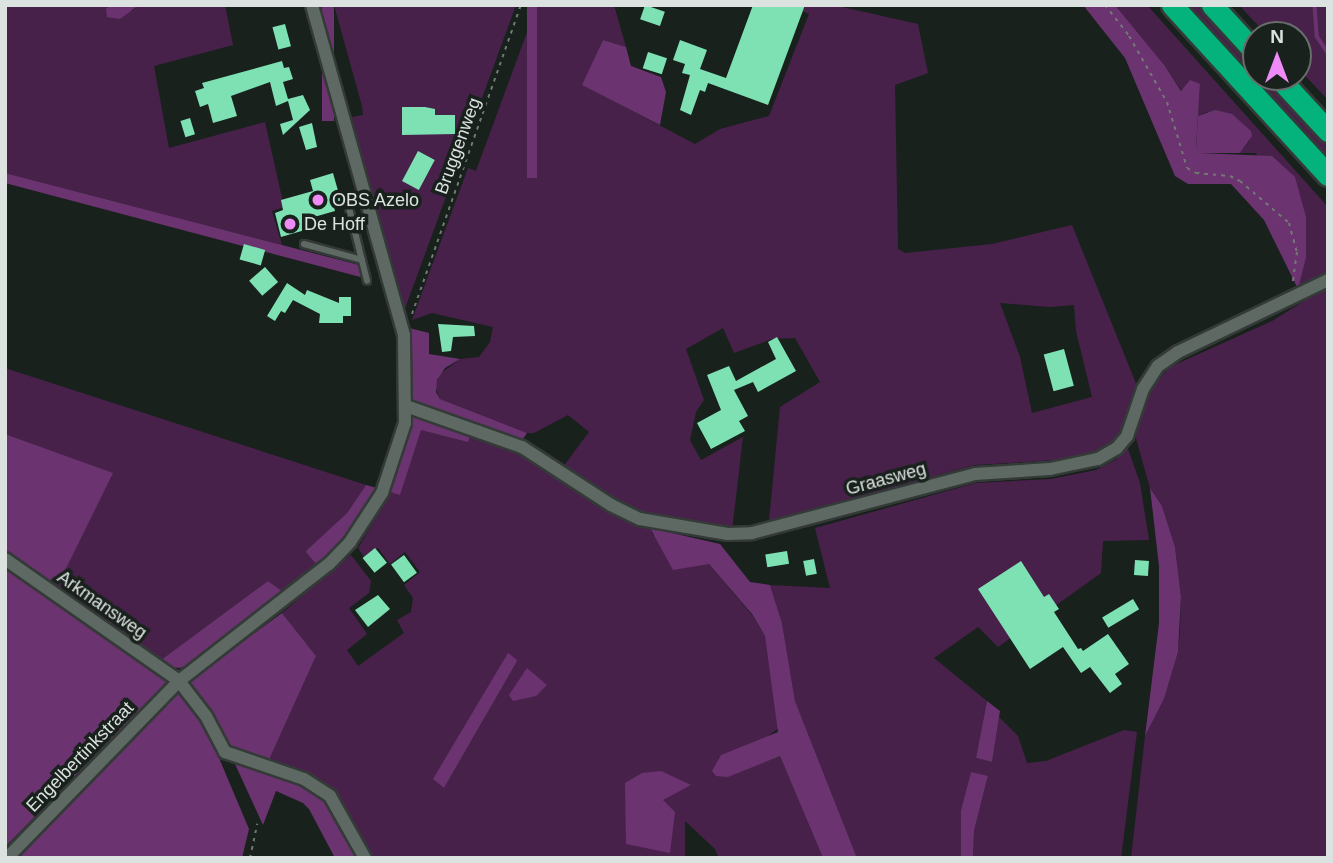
<!DOCTYPE html>
<html>
<head>
<meta charset="utf-8">
<style>
	body { margin:0 }
	#map { position:relative; width:1333px; height:863px; overflow:hidden; background:#19211d; font-family:Helvetica,sans-serif }
	div>[style] { position:absolute }
	.green>* { inset:0; background:#48214b }
	.forest>* { inset:0; background:#6b336f; transform-origin:0 0 }
	.water>* { inset:0; background:#6a336f }
	.stream>* { height:3.5px; margin:-1.75px; padding:0 1.75px; transform-origin:1.75px; border-radius:1.75px; background:#6a336f }
	.building>* { inset:0; background:#7de1b3; transform-origin:0 0 }
	.path>* { height:2px; margin-top:-1px; transform-origin:0; background:repeating-linear-gradient(90deg,#727975 0 3.5px,transparent 0 8.5px) }
	.roads { filter:drop-shadow(2px 0 #343a37) drop-shadow(-2px 0 #343a37) drop-shadow(0 2px #343a37) drop-shadow(0 -2px #343a37) }
	.lane>* { height:6px; margin:-3px; padding:0 3px; transform-origin:3px; border-radius:3px; background:#5f6964 }
	.street>* { height:12px; margin:-6px; padding:0 6px; transform-origin:6px; border-radius:6px; background:#5f6964 }
	.highway>* { height:21px; margin:-10.5px; padding:0 10.5px; transform-origin:10.5px; border-radius:10.5px; background:#04b27c }
	.dots>* { width:19px; height:19px; translate:-50% -50%; box-sizing:border-box; border:4px solid #19211d; border-radius:50% }
	span { translate:-50% -50%; white-space:nowrap; text-align:center; line-height:1.15; -webkit-text-stroke:7px #19211d; paint-order:stroke }
	.street-label { font-size:18px; color:#dce2df }
	.poi-label { font-size:18px; color:#dce2df }
	.left { translate:0 -50%; text-align:left }
	.frame { position:absolute; inset:0; border:7px solid #dce2df; pointer-events:none }
	.north { position:absolute; left:1242px; top:21px; width:70px; height:70px; box-sizing:border-box; background:#19211d; border:2px solid #676e6b; border-radius:50%; rotate:0deg; font-size:19px; font-weight:700; line-height:28px; text-align:center; color:#dce2df }
	.north::after { content:''; display:block; margin:auto; width:24px; height:32px; background:#ef8bf7; clip-path:polygon(50% 0,100% 100%,50% 72%,0 100%) }
</style>
</head>
<body>
<div id="map">
	<div class="green">
		<i style="clip-path:polygon(5px 5px,110px 5px,106px 9px,132px 11px,139px 5px,225px 5px,233px 45px,154px 66px,169px 148px,265px 122px,284px 207px,272px 211px,282px 245px,5px 173px)"></i>
		<i style="clip-path:polygon(334px 5px,516px 5px,402px 317px,352px 117px,363px 115px,362px 106px)"></i>
		<i style="clip-path:polygon(evenodd,537px 5px,614px 5px,626px 47px,603px 40px,583px 85px,695px 144px,720px 129px,769px 116px,809px 14px,788px 5px,833px 5px,918px 24px,928px 73px,895px 85px,898px 249px,905px 253px,992px 244px,1072px 225px,1139px 391px,1117px 439px,1095px 453px,1074px 459px,975px 465px,769px 521px,780px 407px,820px 382px,795px 338px,772px 339px,734px 353px,723px 328px,686px 349px,704px 400px,696px 412px,690px 440px,701px 460px,743px 437px,732px 531px,650px 518px,627px 509px,563px 467px,589px 432px,568px 415px,534px 433px,527px 433px,440px 399px,435px 386px,440px 374px,460px 359px,479px 357px,490px 342px,493px 327px,432px 313px,412px 320px,468px 168px,476px 171px,537px 5px,1000px 303px,1050px 307px,1074px 305px,1076px 331px,1092px 397px,1032px 413px,1020px 357px,1000px 303px)"></i>
		<i style="clip-path:polygon(1115px 5px,1147px 5px,1328px 207px,1328px 274px,1298px 289px,1306px 258px,1256px 153px,1240px 153px,1249px 141px,1251px 131px,1207px 112px,1198px 116px,1200px 84px,1182px 91px,1165px 66px)"></i>
		<i style="clip-path:polygon(1183px 5px,1203px 5px,1256px 64px,1256px 77px,1268px 77px,1328px 143px,1328px 162px)"></i>
		<i style="clip-path:polygon(1239px 5px,1328px 5px,1328px 100px,1298px 68px,1298px 35px,1267px 35px)"></i>
		<i style="clip-path:polygon(1328px 286px,1328px 858px,1131px 858px,1145px 736px,1164px 699px,1178px 652px,1180px 631px,1181px 597px,1175px 547px,1162px 506px,1150px 488px,1135px 435px,1151px 388px,1170px 367px,1272px 321px)"></i>
		<i style="clip-path:polygon(5px 368px,366px 485px,347px 513px,307px 550px,317px 565px,282px 591px,268px 581px,161px 660px,57px 587px,112px 473px,5px 434px)"></i>
		<i style="clip-path:polygon(evenodd,424px 428px,472px 432px,503px 443px,620px 516px,650px 528px,653px 535px,709px 564px,752px 615px,765px 636px,779px 728px,769px 735px,756px 765px,780px 756px,823px 858px,719px 858px,715px 849px,685px 821px,685px 858px,372px 858px,333px 792px,268px 762px,316px 656px,282px 613px,351px 555px,371px 581px,369px 593px,349px 608px,367px 634px,347px 650px,358px 666px,404px 633px,397px 620px,411px 612px,413px 598px,404px 585px,420px 572px,405px 552px,390px 564px,378px 548px,364px 557px,358px 548px,380px 511px,387px 491px,400px 494px,420px 430px,424px 428px,508px 654px,516px 663px,444px 788px,434px 779px,508px 654px,424px 428px,527px 669px,542px 691px,510px 695px,527px 669px)"></i>
		<i style="clip-path:polygon(1127px 446px,1140px 483px,1149px 540px,1103px 541px,1101px 573px,998px 647px,978px 627px,934px 658px,987px 701px,976px 758px,992px 762px,999px 717px,1018px 736px,1027px 763px,1046px 761px,1124px 730px,1137px 732px,1121px 858px,973px 858px,974px 831px,988px 777px,971px 772px,961px 810px,961px 858px,857px 858px,795px 701px,782px 623px,770px 585px,830px 588px,815px 528px,976px 483px,1051px 479px,1096px 470px,1117px 459px)"></i>
	</div>
	<div class="forest">
		<i style="left:322px;top:5px;width:12px;height:116px"></i>
		<i style="left:527px;top:5px;width:10px;height:173px"></i>
		<i style="clip-path:polygon(1083px 5px,1115px 5px,1165px 66px,1181px 91px,1190px 80px,1200px 84px,1196px 149px,1199px 153px,1272px 156px,1295px 177px,1306px 217px,1306px 258px,1298px 289px,1264px 220px,1231px 184px,1188px 184px,1175px 176px,1125px 58px)"></i>
		<i style="clip-path:polygon(603px 40px,626px 47px,631px 66px,661px 77px,666px 92px,660px 125px,582px 85px)"></i>
		<i style="clip-path:polygon(5px 173px,359px 265px,368px 279px,5px 183px)"></i>
		<i style="clip-path:polygon(409px 328px,429px 333px,429px 354px,460px 359px,445px 368px,437px 380px,436px 392px,440px 399px,527px 433px,521px 442px,463px 418px,409px 401px)"></i>
		<i style="clip-path:polygon(408px 410px,472px 432px,468px 442px,421px 430px,400px 495px,387px 491px)"></i>
		<i style="clip-path:polygon(5px 434px,113px 473px,57px 587px,5px 551px)"></i>
		<i style="clip-path:polygon(366px 485px,377px 488px,359px 522px,336px 549px,317px 565px,306px 552px,307px 550px,347px 513px)"></i>
		<i style="clip-path:polygon(1150px 488px,1162px 506px,1175px 547px,1181px 597px,1178px 652px,1164px 699px,1145px 736px,1159px 623px,1159px 566px)"></i>
		<i style="clip-path:polygon(650px 528px,720px 544px,750px 582px,770px 585px,782px 623px,795px 701px,857px 858px,823px 858px,780px 756px,728px 777px,716px 776px,712px 771px,721px 755px,778px 732px,765px 636px,752px 614px,709px 564px,673px 570px)"></i>
		<i style="clip-path:polygon(5px 567px,168px 681px,5px 847px)"></i>
		<i style="clip-path:polygon(268px 581px,282px 591px,190px 664px,180px 668px,171px 667px,161px 660px)"></i>
		<i style="clip-path:polygon(282px 613px,316px 656px,268px 762px,230px 748px,188px 682px)"></i>
		<i style="clip-path:polygon(508px 653px,517px 660px,516px 663px,444px 788px,433px 779px)"></i>
		<i style="clip-path:polygon(177px 692px,194px 710px,211px 739px,249px 829px,242px 858px,14px 858px)"></i>
		<i style="clip-path:polygon(987px 701px,1000px 711px,992px 762px,976px 758px)"></i>
		<i style="clip-path:polygon(235px 764px,303px 783px,331px 801px,362px 858px,335px 858px,309px 809px,303px 803px,276px 791px,263px 825px)"></i>
		<i style="clip-path:polygon(661px 771px,691px 785px,663px 800px,675px 812px,670px 853px,626px 844px,625px 783px,642px 773px)"></i>
		<i style="clip-path:polygon(971px 772px,988px 776px,974px 831px,973px 858px,961px 858px,961px 810px)"></i>
	</div>
	<div class="water">
		<i style="clip-path:polygon(110px 5px,139px 5px,120px 19px,107px 17px,106px 9px)"></i>
		<i style="clip-path:polygon(1215px 110px,1232px 114px,1251px 131px,1252px 136px,1240px 153px,1199px 153px,1196px 150px,1198px 116px)"></i>
		<i style="clip-path:polygon(527px 668px,547px 685px,536px 696px,513px 701px,509px 695px)"></i>
	</div>
	<div class="stream">
		<i style="left:1315px;top:5px;width:31px;rotate:86deg"></i>
		<i style="left:1317px;top:36px;width:20px;rotate:57deg"></i>
	</div>
	<div class="building">
		<i style="left:645px;top:5px;width:21px;height:15px;rotate:19deg"></i>
		<i style="clip-path:polygon(753px 5px,805px 5px,768px 105px,708px 83px,705px 92px,700px 90px,691px 115px,680px 110px,690px 75px,682px 73px,685px 64px,673px 60px,680px 40px,707px 50px,700px 69px,726px 78px)"></i>
		<i style="left:285px;top:24px;width:23px;height:13px;rotate:75deg"></i>
		<i style="left:648px;top:52px;width:20px;height:17px;rotate:18deg"></i>
		<i style="clip-path:polygon(282px 61px,284px 68px,289px 67px,293px 79px,283px 82px,288px 99px,303px 95px,310px 110px,283px 135px,280px 124px,293px 120px,288px 101px,276px 106px,270px 82px,231px 96px,237px 116px,213px 123px,208px 104px,200px 107px,195px 91px,204px 88px,202px 83px)"></i>
		<i style="clip-path:polygon(402px 107px,425px 107px,435px 109px,435px 115px,455px 115px,455px 134px,402px 135px)"></i>
		<i style="left:190px;top:118px;width:17px;height:10px;rotate:73deg"></i>
		<i style="clip-path:polygon(312px 123px,317px 147px,306px 150px,299px 127px)"></i>
		<i style="left:418px;top:151px;width:19px;height:34px;rotate:28deg"></i>
		<i style="clip-path:polygon(333px 173px,342px 205px,334px 207px,335px 211px,307px 219px,303px 222px,305px 230px,281px 237px,275px 213px,283px 210px,281px 200px,313px 191px,310px 180px)"></i>
		<i style="left:244px;top:244px;width:22px;height:16px;rotate:16deg"></i>
		<i style="left:265px;top:267px;width:20px;height:21px;rotate:49deg"></i>
		<i style="clip-path:polygon(287px 283px,305px 295px,307px 290px,339px 303px,339px 297px,351px 297px,351px 316px,343px 316px,343px 323px,319px 323px,320px 314px,293px 300px,285px 313px,281px 311px,275px 321px,267px 316px)"></i>
		<i style="clip-path:polygon(438px 324px,474px 326px,475px 336px,453px 337px,451px 351px,442px 352px)"></i>
		<i style="clip-path:polygon(777px 337px,796px 371px,758px 392px,753px 382px,734px 390px,748px 416px,739px 421px,745px 431px,711px 449px,697px 423px,721px 410px,707px 375px,729px 366px,736px 381px,776px 359px,768px 342px)"></i>
		<i style="left:1064px;top:349px;width:38px;height:21px;rotate:75deg"></i>
		<i style="left:375px;top:548px;width:19px;height:16px;rotate:51deg"></i>
		<i style="left:787px;top:551px;width:13px;height:22px;rotate:81deg"></i>
		<i style="left:404px;top:555px;width:22px;height:16px;rotate:54deg"></i>
		<i style="left:814px;top:559px;width:15px;height:11px;rotate:79deg"></i>
		<i style="left:1135px;top:560px;width:14px;height:15px;rotate:4deg"></i>
		<i style="clip-path:polygon(1021px 561px,1044px 597px,1049px 594px,1059px 609px,1054px 612px,1078px 649px,1081px 648px,1083px 651px,1108px 634px,1129px 664px,1115px 674px,1122px 684px,1110px 693px,1090px 667px,1081px 673px,1063px 647px,1030px 669px,978px 589px)"></i>
		<i style="clip-path:polygon(378px 595px,390px 609px,368px 627px,355px 610px)"></i>
		<i style="left:1133px;top:599px;width:12px;height:36px;rotate:59deg"></i>
	</div>
	<div class="path">
		<i style="left:1105px;top:5px;width:39px;rotate:52deg"></i>
		<i style="left:1129px;top:36px;width:76px;rotate:60.1deg"></i>
		<i style="left:1167px;top:102px;width:69px;rotate:73.1deg"></i>
		<i style="left:1187px;top:168px;width:10px;rotate:29deg"></i>
		<i style="left:1196px;top:173px;width:34px;rotate:5deg"></i>
		<i style="left:1230px;top:176px;width:11px;rotate:27deg"></i>
		<i style="left:1240px;top:181px;width:65px;rotate:40.6deg"></i>
		<i style="left:1289px;top:223px;width:30px;rotate:75deg"></i>
		<i style="left:1297px;top:252px;width:30px;rotate:98deg"></i>
		<i style="left:412px;top:314px;width:328px;rotate:-70.6deg"></i>
		<i style="left:250px;top:858px;width:35px;rotate:-78deg"></i>
	</div>
	<div class="roads">
		<div class="lane">
			<i style="left:366px;top:199px;width:13px;rotate:167deg"></i>
			<i style="left:353px;top:202px;width:7px;rotate:124deg"></i>
			<i style="left:349px;top:208px;width:75px;rotate:76.1deg"></i>
			<i style="left:304px;top:244px;width:60px;rotate:15.4deg"></i>
		</div>
		<div class="street">
			<i style="left:406px;top:406px;width:123px;rotate:19.5deg"></i>
			<i style="left:522px;top:447px;width:106px;rotate:33.1deg"></i>
			<i style="left:611px;top:505px;width:32px;rotate:26deg"></i>
			<i style="left:640px;top:519px;width:89px;rotate:9.7deg"></i>
			<i style="left:728px;top:534px;width:24px;rotate:-2deg"></i>
			<i style="left:752px;top:533px;width:231px;rotate:-14.8deg"></i>
			<i style="left:975px;top:474px;width:75px;rotate:-3.8deg"></i>
			<i style="left:1050px;top:469px;width:49px;rotate:-11.8deg"></i>
			<i style="left:1098px;top:459px;width:22px;rotate:-30deg"></i>
			<i style="left:1117px;top:448px;width:16px;rotate:-50deg"></i>
			<i style="left:1127px;top:436px;width:50px;rotate:-71.2deg"></i>
			<i style="left:1143px;top:389px;width:27px;rotate:-57deg"></i>
			<i style="left:1158px;top:366px;width:24px;rotate:-35deg"></i>
			<i style="left:1178px;top:352px;width:166px;rotate:-25.6deg"></i>
			<i style="left:5px;top:559px;width:213px;rotate:35deg"></i>
			<i style="left:179px;top:681px;width:44px;rotate:52.4deg"></i>
			<i style="left:206px;top:716px;width:41px;rotate:62.2deg"></i>
			<i style="left:225px;top:752px;width:83px;rotate:18.9deg"></i>
			<i style="left:304px;top:779px;width:31px;rotate:33deg"></i>
			<i style="left:330px;top:796px;width:71px;rotate:60.6deg"></i>
			<i style="left:7px;top:858px;width:247px;rotate:-45.8deg"></i>
			<i style="left:179px;top:681px;width:190px;rotate:-38deg"></i>
			<i style="left:329px;top:564px;width:30px;rotate:-46deg"></i>
			<i style="left:350px;top:542px;width:59px;rotate:-56.9deg"></i>
			<i style="left:382px;top:493px;width:74px;rotate:-71.8deg"></i>
			<i style="left:405px;top:423px;width:88px;rotate:-90.7deg"></i>
			<i style="left:404px;top:335px;width:343px;rotate:-105.6deg"></i>
		</div>
		<div class="highway">
			<i style="left:1172px;top:5px;width:231px;rotate:47.5deg"></i>
			<i style="left:1212px;top:5px;width:65px;rotate:47.5deg"></i>
			<i style="left:1278px;top:77px;width:74px;rotate:47.2deg"></i>
		</div>
	</div>
	<div class="dots">
		<i style="left:318px;top:200px;background:#ef8bf7"></i>
		<i style="left:290px;top:224px;background:#ef8bf7"></i>
	</div>
	<div class="street-label">
		<span style="left:458px;top:146px;rotate:-70deg">Bruggenweg</span>
		<span style="left:886px;top:479px;rotate:-15deg">Graasweg</span>
		<span style="left:102px;top:605px;rotate:35deg">Arkmansweg</span>
		<span style="left:80px;top:757px;rotate:-46deg">Engelbertinkstraat</span>
	</div>
	<div class="poi-label">
		<span class="left" style="left:332px;top:200px">OBS Azelo</span>
		<span class="left" style="left:304px;top:224px">De Hoff</span>
	</div>
	<div class="frame"></div>
	<div class="north">N</div>
</div>
</body>
</html>
